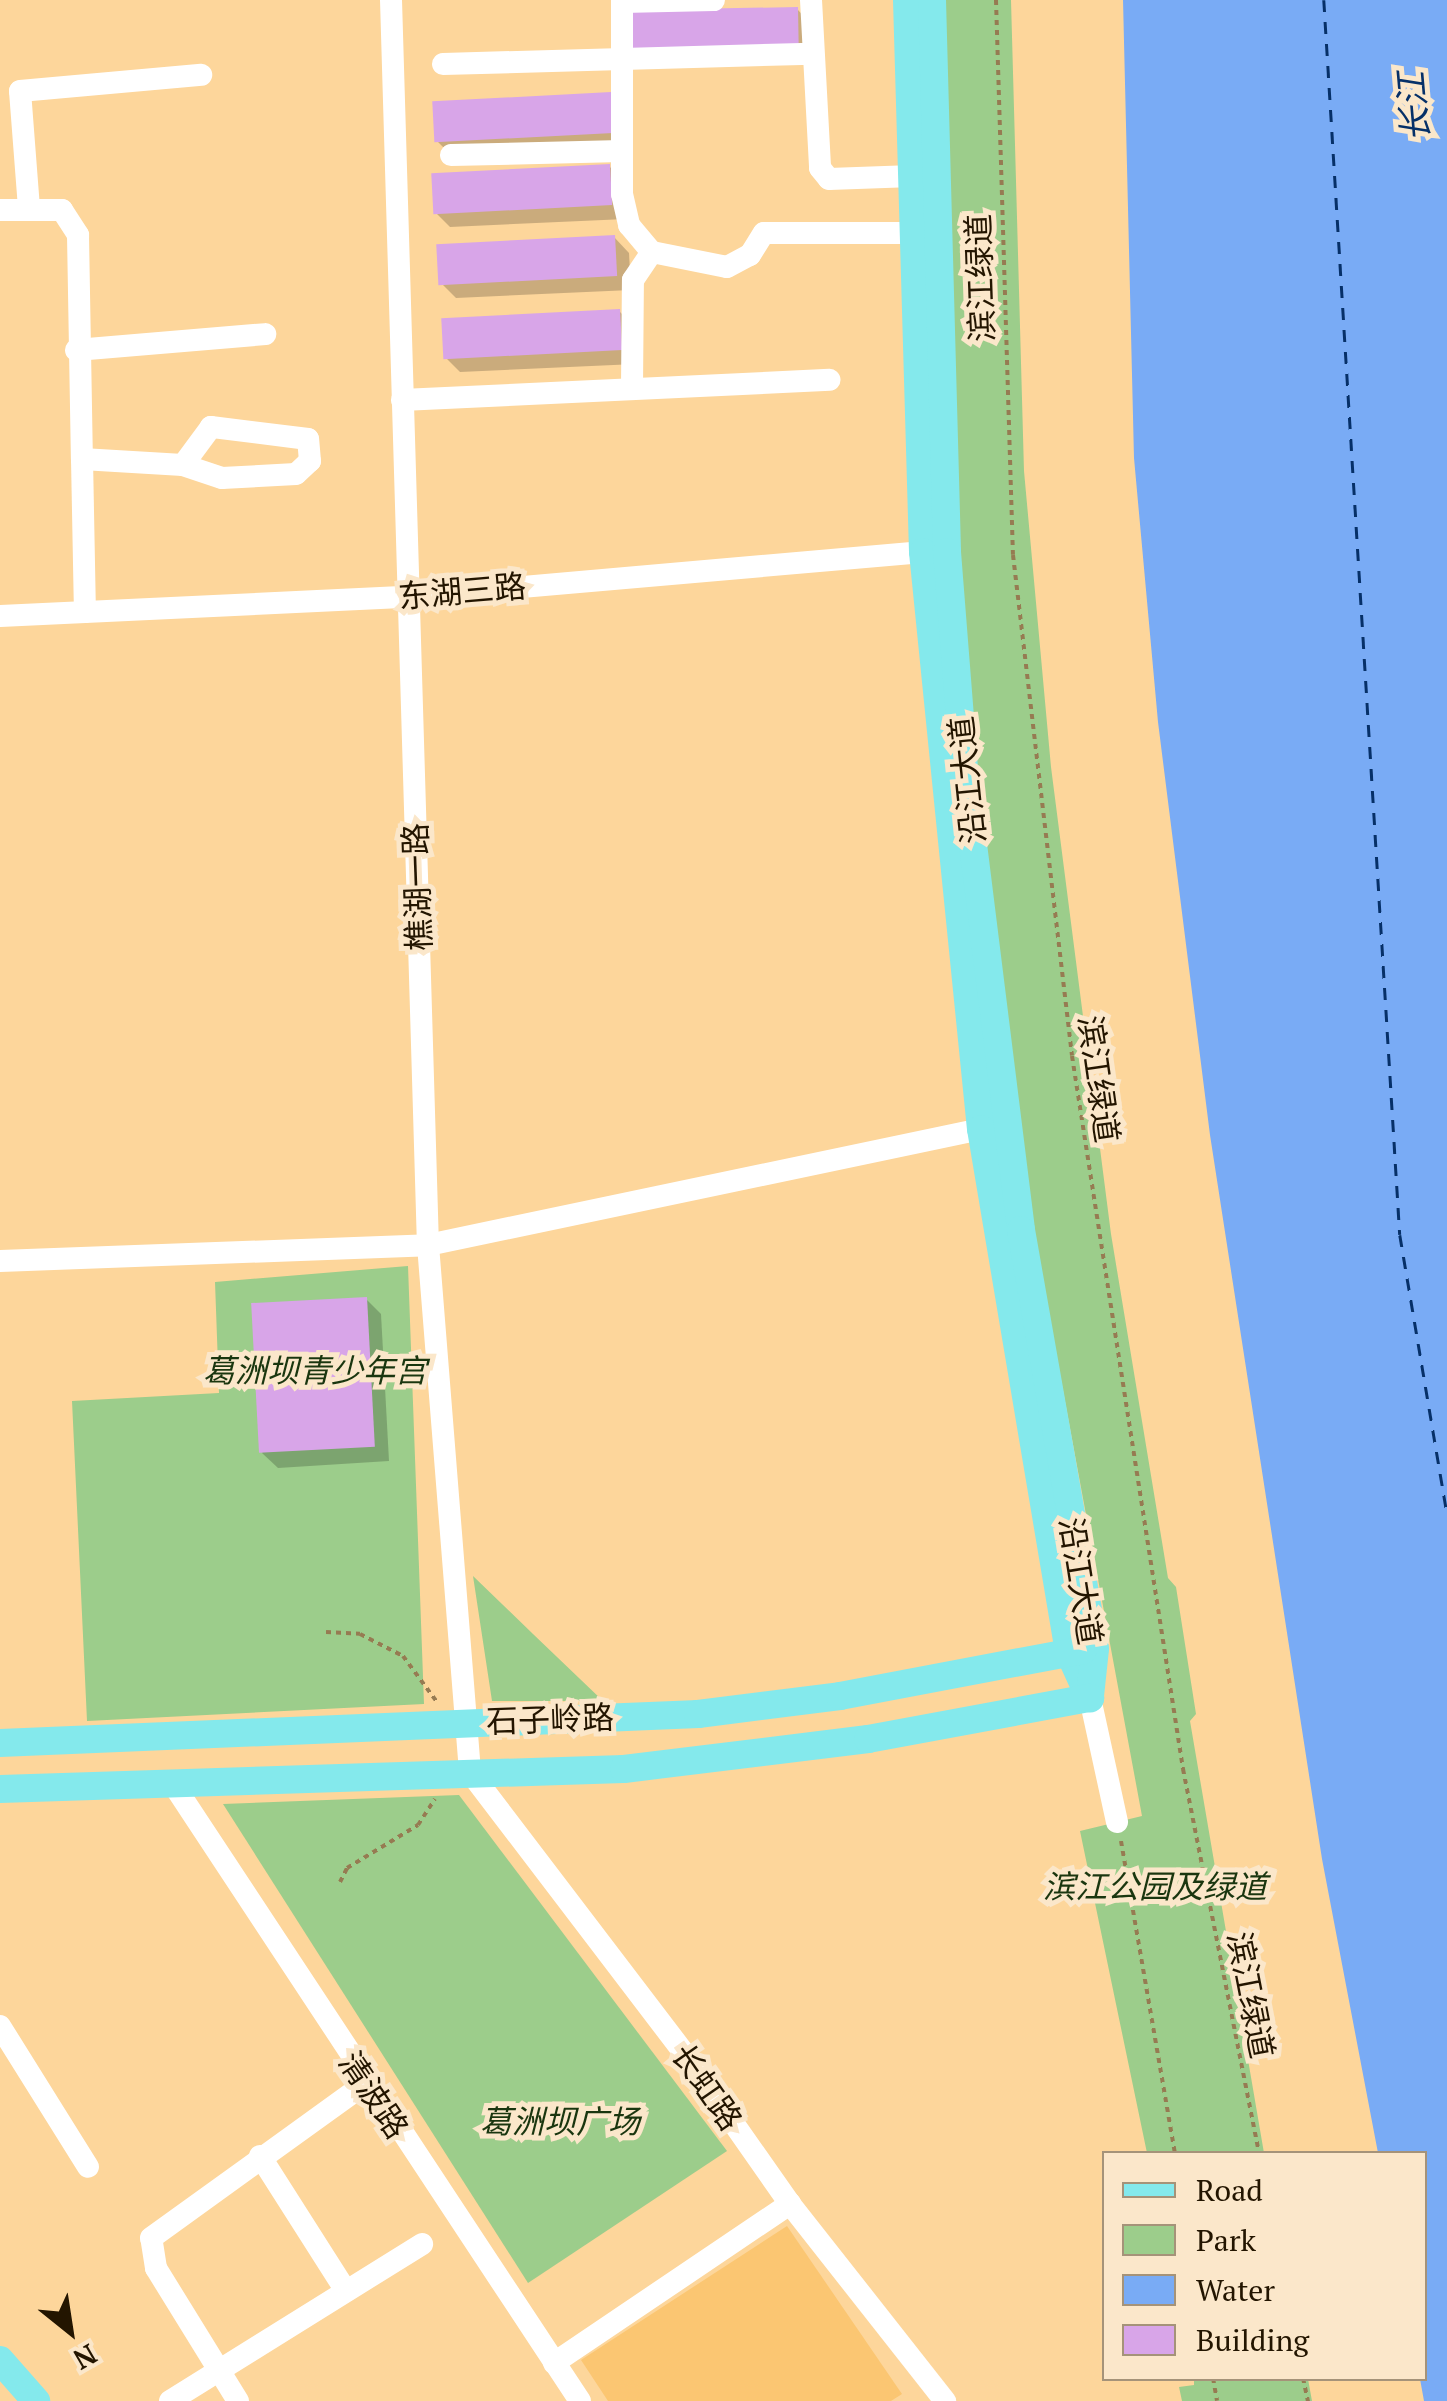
<!DOCTYPE html>
<html>
<head>
<meta charset="utf-8">
<style>
	body { margin:0 }
	#map { position:relative; width:1447px; height:2401px; overflow:hidden; background:#fdd69b; font-family:"PT Serif","Noto Sans SC",serif }
	div>[style] { position:absolute }
	.built>* { inset:0; background:#fbc672 }
	.green>* { inset:0; background:#9ccd8b }
	.water>* { inset:0; background:#79abf5 }
	.shadow>* { inset:0; background:#0003 }
	.ferry>* { height:2.5px; margin-top:-1.25px; transform-origin:0; background:repeating-linear-gradient(90deg,#063068 0 12px,transparent 0 22px) }
	.building>* { inset:0; background:#d8a5e8; transform-origin:0 0 }
	.path>* { height:4px; margin-top:-2px; transform-origin:0; background:repeating-linear-gradient(90deg,#967b52 0 5px,transparent 0 10px) }
	.minor>* { height:22px; margin:-11px; padding:0 11px; transform-origin:11px; border-radius:11px; background:#fff }
	.major>* { height:28px; margin:-14px; padding:0 14px; transform-origin:14px; border-radius:14px; background:#84e9ec }
	span { translate:-50% -50%; white-space:nowrap; text-align:center; line-height:1.15; -webkit-text-stroke:10px #fbe7ca; paint-order:stroke }
	.street-label { font-size:32px; color:#231500 }
	.park-label { font-size:32px; color:#1a360f; font-style:italic }
	.water-label { font-size:35px; color:#063068; font-style:italic }
	.legend { position:absolute; left:1102px; top:2151px; width:325px; height:230px; box-sizing:border-box; background:#fbe7ca; border:2px solid #a59379; margin:0; padding:12px 18px; list-style:none; font-size:30px; color:#231500 }
	.legend li { display:flex; align-items:center; gap:20px; height:50px }
	.legend b { width:50px; border:2px solid #a59379 }
	.north { position:absolute; left:20px; top:2281px; width:100px; height:100px; -webkit-text-stroke:8px #fbe7ca; paint-order:stroke; rotate:150deg; font-size:28px; font-weight:700; line-height:40px; text-align:center; color:#231500 }
	.north::after { content:''; display:block; margin:auto; width:35px; height:45px; background:#231500; clip-path:polygon(50% 0,100% 100%,50% 72%,0 100%) }
</style>
</head>
<body>
<div id="map">
	<div class="built">
		<i style="clip-path:polygon(787px 2226px,902px 2394px,891px 2401px,608px 2401px,581px 2360px)"></i>
	</div>
	<div class="green">
		<i style="clip-path:polygon(941px 0,1011px 0,1024px 471px,1051px 767px,1111px 1234px,1168px 1578px,1176px 1587px,1196px 1714px,1190px 1721px,1264px 2153px,1147px 2153px,1080px 1831px,1142px 1816px,1020px 1159px,974px 753px,947px 356px)"></i>
		<i style="clip-path:polygon(408px 1266px,424px 1704px,87px 1721px,72px 1401px,219px 1393px,215px 1282px)"></i>
		<i style="clip-path:polygon(473px 1576px,533px 1634px,603px 1701px,492px 1701px)"></i>
		<i style="clip-path:polygon(459px 1795px,727px 2151px,528px 2283px,223px 1804px)"></i>
		<i style="clip-path:polygon(1194px 2379px,1308px 2379px,1312px 2401px,1182px 2401px,1179px 2387px,1194px 2385px)"></i>
	</div>
	<div class="water">
		<i style="clip-path:polygon(1123px 0,1447px 0,1447px 2401px,1424px 2401px,1420px 2379px,1424px 2154px,1378px 2153px,1322px 1859px,1210px 1135px,1158px 722px,1134px 458px)"></i>
	</div>
	<div class="shadow">
		<i style="clip-path:polygon(797px 9px,812px 25px,813px 62px,650px 68px)"></i>
		<i style="clip-path:polygon(610px 95px,627px 147px,452px 156px,437px 141px)"></i>
		<i style="clip-path:polygon(609px 166px,624px 182px,626px 219px,450px 227px,435px 212px)"></i>
		<i style="clip-path:polygon(614px 237px,629px 253px,631px 290px,456px 298px,441px 283px)"></i>
		<i style="clip-path:polygon(619px 311px,634px 326px,636px 364px,460px 372px,445px 357px)"></i>
		<i style="clip-path:polygon(366px 1299px,381px 1314px,389px 1461px,278px 1468px,262px 1453px)"></i>
	</div>
	<div class="ferry">
		<i style="left:1324px;top:0;width:1237px;rotate:86.48deg"></i>
		<i style="left:1400px;top:1235px;width:283px;rotate:80.4deg"></i>
	</div>
	<div class="building">
		<i style="left:798px;top:7px;width:41px;height:167px;rotate:89deg"></i>
		<i style="left:611px;top:92px;width:41px;height:179px;rotate:87deg"></i>
		<i style="left:610px;top:164px;width:41px;height:179px;rotate:87deg"></i>
		<i style="left:615px;top:235px;width:41px;height:179px;rotate:87deg"></i>
		<i style="left:620px;top:309px;width:41px;height:179px;rotate:87deg"></i>
		<i style="left:367px;top:1297px;width:150px;height:116px;rotate:87deg"></i>
	</div>
	<div class="path">
		<i style="left:996px;top:0;width:555px;rotate:88.25deg"></i>
		<i style="left:1013px;top:555px;width:504px;rotate:83.28deg"></i>
		<i style="left:1072px;top:1056px;width:722px;rotate:81.15deg"></i>
		<i style="left:1183px;top:1769px;width:392px;rotate:78.8deg"></i>
		<i style="left:326px;top:1632px;width:34px;rotate:3deg"></i>
		<i style="left:360px;top:1634px;width:48px;rotate:27.1deg"></i>
		<i style="left:403px;top:1656px;width:57px;rotate:53.5deg"></i>
		<i style="left:1121px;top:1841px;width:318px;rotate:80.2deg"></i>
		<i style="left:340px;top:1882px;width:16px;rotate:-63deg"></i>
		<i style="left:347px;top:1868px;width:83px;rotate:-31.2deg"></i>
		<i style="left:418px;top:1825px;width:31px;rotate:-57deg"></i>
		<i style="left:1213px;top:2378px;width:23px;rotate:80deg"></i>
		<i style="left:1303px;top:2378px;width:24px;rotate:78deg"></i>
	</div>
	<div class="minor">
		<i style="left:391px;top:0;width:1246px;rotate:88.3deg"></i>
		<i style="left:428px;top:1245px;width:529px;rotate:85.44deg"></i>
		<i style="left:470px;top:1772px;width:355px;rotate:52.7deg"></i>
		<i style="left:685px;top:2054px;width:183px;rotate:55deg"></i>
		<i style="left:790px;top:2204px;width:251px;rotate:51.8deg"></i>
		<i style="left:622px;top:0;width:194px;rotate:90deg"></i>
		<i style="left:622px;top:194px;width:32px;rotate:77deg"></i>
		<i style="left:629px;top:225px;width:35px;rotate:50deg"></i>
		<i style="left:652px;top:252px;width:76px;rotate:11.3deg"></i>
		<i style="left:727px;top:267px;width:26px;rotate:-28deg"></i>
		<i style="left:750px;top:255px;width:26px;rotate:-58deg"></i>
		<i style="left:764px;top:233px;width:152px"></i>
		<i style="left:811px;top:0;width:168px;rotate:86.9deg"></i>
		<i style="left:820px;top:168px;width:14px;rotate:51deg"></i>
		<i style="left:829px;top:179px;width:84px;rotate:-2deg"></i>
		<i style="left:622px;top:2px;width:92px;rotate:-1.2deg"></i>
		<i style="left:443px;top:64px;width:369px;rotate:-1.6deg"></i>
		<i style="left:451px;top:155px;width:171px;rotate:-1.3deg"></i>
		<i style="left:29px;top:208px;width:117px;rotate:-94.4deg"></i>
		<i style="left:20px;top:91px;width:182px;rotate:-5.1deg"></i>
		<i style="left:0;top:210px;width:62px"></i>
		<i style="left:62px;top:210px;width:30px;rotate:57deg"></i>
		<i style="left:78px;top:235px;width:224px;rotate:89deg"></i>
		<i style="left:82px;top:459px;width:101px;rotate:3.4deg"></i>
		<i style="left:183px;top:465px;width:41px;rotate:18.4deg"></i>
		<i style="left:222px;top:478px;width:74px;rotate:-3.1deg"></i>
		<i style="left:296px;top:474px;width:19px;rotate:-43deg"></i>
		<i style="left:310px;top:461px;width:22px;rotate:-95deg"></i>
		<i style="left:308px;top:439px;width:98px;rotate:-172.9deg"></i>
		<i style="left:211px;top:427px;width:47px;rotate:126.4deg"></i>
		<i style="left:76px;top:350px;width:190px;rotate:-4.8deg"></i>
		<i style="left:632px;top:387px;width:107px;rotate:-89.5deg"></i>
		<i style="left:633px;top:280px;width:34px;rotate:-56deg"></i>
		<i style="left:402px;top:400px;width:428px;rotate:-2.7deg"></i>
		<i style="left:82px;top:459px;width:153px;rotate:88.9deg"></i>
		<i style="left:0;top:616px;width:407px;rotate:-2.7deg"></i>
		<i style="left:407px;top:597px;width:518px;rotate:-4.98deg"></i>
		<i style="left:0;top:1261px;width:428px;rotate:-2.1deg"></i>
		<i style="left:428px;top:1245px;width:565px;rotate:-11.85deg"></i>
		<i style="left:1090px;top:1698px;width:127px;rotate:77.7deg"></i>
		<i style="left:173px;top:1784px;width:739px;rotate:56.59deg"></i>
		<i style="left:0;top:2026px;width:166px;rotate:58deg"></i>
		<i style="left:260px;top:2156px;width:160px;rotate:57.5deg"></i>
		<i style="left:554px;top:2363px;width:285px;rotate:-34deg"></i>
		<i style="left:170px;top:2401px;width:297px;rotate:-31.9deg"></i>
		<i style="left:238px;top:2401px;width:156px;rotate:-121.7deg"></i>
		<i style="left:156px;top:2268px;width:30px;rotate:-99deg"></i>
		<i style="left:151px;top:2238px;width:265px;rotate:-35.8deg"></i>
	</div>
	<div class="major">
		<i style="left:907px;top:0;width:552px;rotate:88.34deg"></i>
		<i style="left:923px;top:552px;width:580px;rotate:84.26deg"></i>
		<i style="left:981px;top:1129px;width:530px;rotate:80.45deg"></i>
		<i style="left:1069px;top:1652px;width:51px;rotate:65.5deg"></i>
		<i style="left:932px;top:0;width:552px;rotate:88.44deg"></i>
		<i style="left:947px;top:552px;width:229px;rotate:85.5deg"></i>
		<i style="left:965px;top:780px;width:453px;rotate:82.9deg"></i>
		<i style="left:1021px;top:1230px;width:425px;rotate:80deg"></i>
		<i style="left:1095px;top:1649px;width:47px;rotate:96.1deg"></i>
		<i style="left:0;top:1743px;width:699px;rotate:-2.38deg"></i>
		<i style="left:698px;top:1714px;width:143px;rotate:-7.2deg"></i>
		<i style="left:840px;top:1696px;width:247px;rotate:-10.7deg"></i>
		<i style="left:0;top:1789px;width:624px;rotate:-1.84deg"></i>
		<i style="left:624px;top:1769px;width:246px;rotate:-7deg"></i>
		<i style="left:868px;top:1739px;width:226px;rotate:-10.5deg"></i>
		<i style="left:0;top:2360px;width:55px;rotate:48.7deg"></i>
	</div>
	<div class="street-label">
		<span style="left:980px;top:278px;rotate:-92deg">滨江绿道</span>
		<span style="left:462px;top:591px;rotate:-5deg">东湖三路</span>
		<span style="left:967px;top:780px;rotate:-96deg">沿江大道</span>
		<span style="left:417px;top:887px;rotate:-92deg">樵湖一路</span>
		<span style="left:1099px;top:1079px;rotate:82deg">滨江绿道</span>
		<span style="left:1081px;top:1581px;rotate:81deg">沿江大道</span>
		<span style="left:550px;top:1719px;rotate:-2deg">石子岭路</span>
		<span style="left:1251px;top:1995px;rotate:79deg">滨江绿道</span>
		<span style="left:707px;top:2087px;rotate:55deg">长虹路</span>
		<span style="left:374px;top:2095px;rotate:56deg">清波路</span>
	</div>
	<div class="park-label">
		<span style="left:315px;top:1370px">葛洲坝青少年宫</span>
		<span style="left:1155px;top:1886px">滨江公园及绿道</span>
		<span style="left:560px;top:2121px">葛洲坝广场</span>
	</div>
	<div class="water-label">
		<span style="left:1413px;top:107px;rotate:-95deg">长江</span>
	</div>
	<ul class="legend">
	<li><b style="height:12px;background:#84e9ec"></b>Road</li>
	<li><b style="height:28px;background:#9ccd8b"></b>Park</li>
	<li><b style="height:28px;background:#79abf5"></b>Water</li>
	<li><b style="height:28px;background:#d8a5e8"></b>Building</li>
	</ul>
	<div class="north">N</div>
</div>
</body>
</html>
